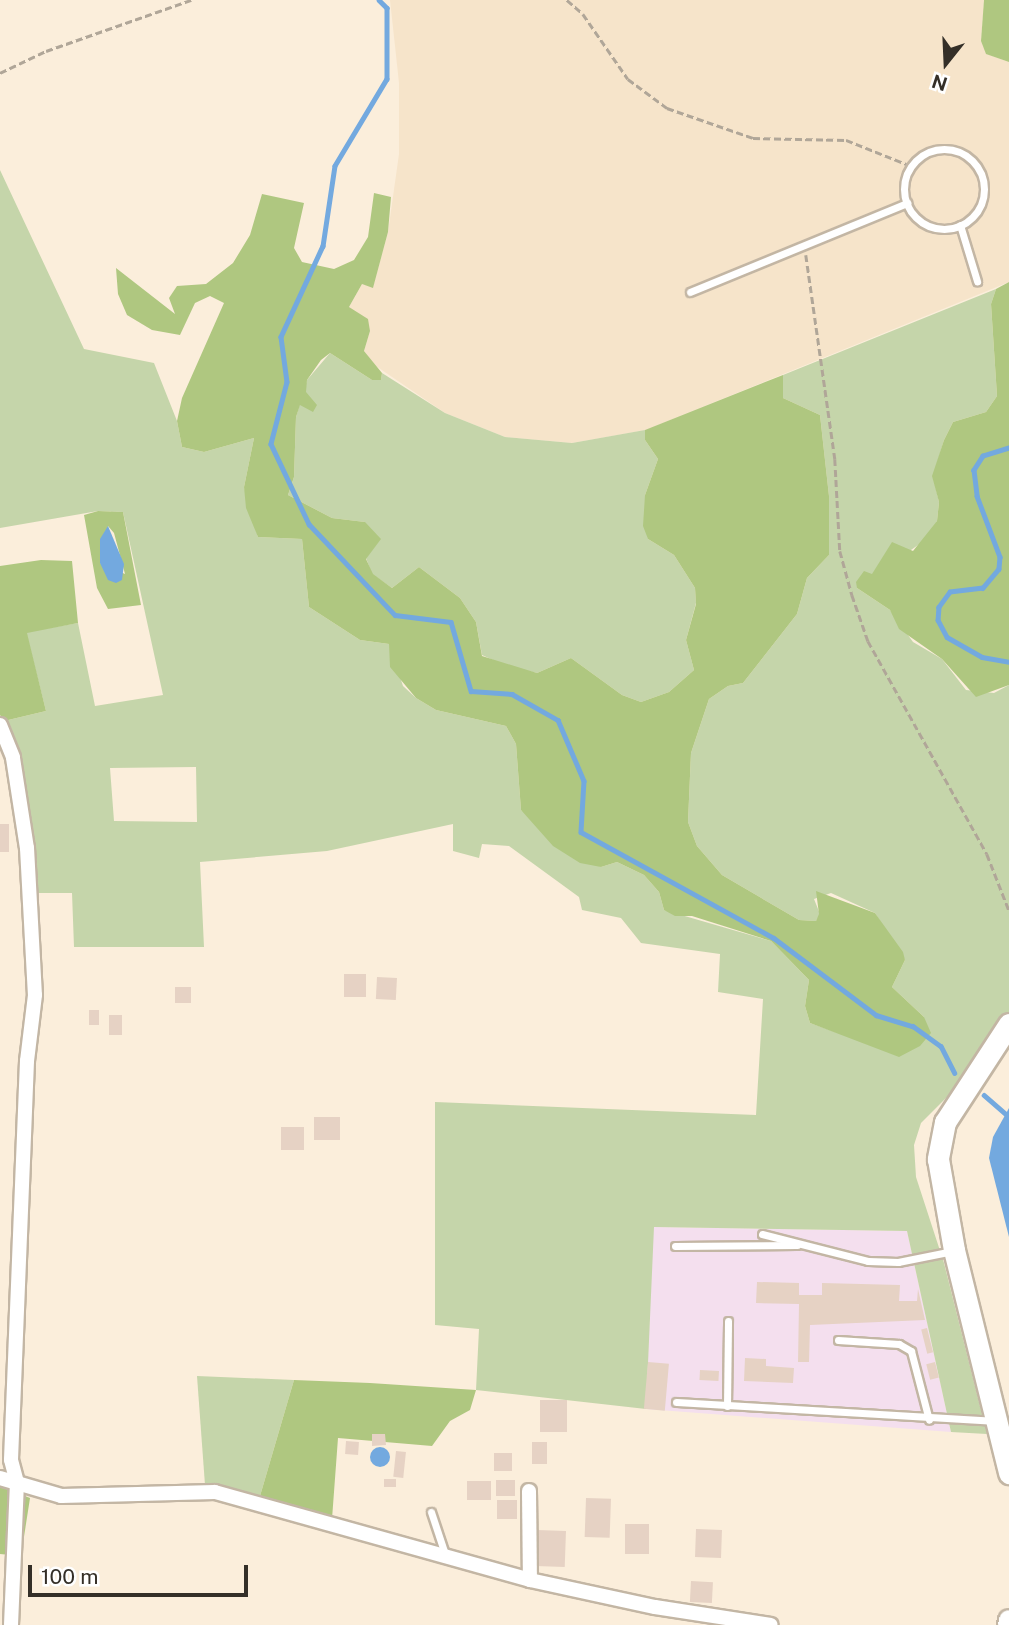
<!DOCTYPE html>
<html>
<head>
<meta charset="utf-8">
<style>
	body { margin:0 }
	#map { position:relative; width:1009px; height:1625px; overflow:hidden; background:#fbeedb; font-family:"Public Sans",sans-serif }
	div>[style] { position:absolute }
	.built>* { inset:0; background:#f6e4ca }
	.industrial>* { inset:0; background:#f4dfee }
	.green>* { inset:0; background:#c5d5aa }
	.forest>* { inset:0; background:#afc780 }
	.water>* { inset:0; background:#73a9df }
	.round { border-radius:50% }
	.stream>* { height:4.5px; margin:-2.25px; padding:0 2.25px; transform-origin:2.25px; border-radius:2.25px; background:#73a9df }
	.building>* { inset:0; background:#e6d2c4; transform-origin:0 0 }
	.path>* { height:2.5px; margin-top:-1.25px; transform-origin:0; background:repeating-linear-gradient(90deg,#b0a698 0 7px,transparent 0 10.5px) }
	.roads { filter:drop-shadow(2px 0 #c3b6a4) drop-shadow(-2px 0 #c3b6a4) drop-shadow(0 2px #c3b6a4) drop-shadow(0 -2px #c3b6a4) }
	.lane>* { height:7px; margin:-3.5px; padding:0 3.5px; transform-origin:3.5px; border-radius:3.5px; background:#fff }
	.lane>.ring { margin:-3.5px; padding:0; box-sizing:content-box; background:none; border:7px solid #fff; border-radius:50% }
	.street>* { height:14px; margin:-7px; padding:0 7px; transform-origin:7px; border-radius:7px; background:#fff }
	.secondary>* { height:21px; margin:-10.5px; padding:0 10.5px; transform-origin:10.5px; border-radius:10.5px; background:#fff }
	span { translate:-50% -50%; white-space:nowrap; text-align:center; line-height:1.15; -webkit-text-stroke:6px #fff; paint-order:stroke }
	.north { position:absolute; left:911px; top:28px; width:70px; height:70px; -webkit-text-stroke:5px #fff; paint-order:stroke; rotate:198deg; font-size:19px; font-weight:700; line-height:28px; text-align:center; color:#342f28 }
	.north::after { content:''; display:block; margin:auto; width:24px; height:32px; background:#342f28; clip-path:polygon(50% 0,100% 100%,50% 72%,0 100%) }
	.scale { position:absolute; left:28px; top:1565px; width:220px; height:32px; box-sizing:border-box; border:4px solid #342f28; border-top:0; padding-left:9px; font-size:21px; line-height:24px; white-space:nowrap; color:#342f28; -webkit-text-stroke:5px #fff; paint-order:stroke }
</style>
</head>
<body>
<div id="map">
	<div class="built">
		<i style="clip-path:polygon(390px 0,984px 0,981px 41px,987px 54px,1009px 62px,1009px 282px,646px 430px,572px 443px,505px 437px,445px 413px,373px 364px,364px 351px,370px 331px,349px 307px,362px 284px,373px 287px,388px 232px,399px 154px,399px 83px)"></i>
	</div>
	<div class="industrial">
		<i style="clip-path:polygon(653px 1227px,907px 1231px,951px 1432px,646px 1409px)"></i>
	</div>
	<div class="green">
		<i style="clip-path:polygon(evenodd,0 170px,84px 349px,154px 363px,177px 421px,182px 447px,204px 452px,254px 438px,244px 487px,258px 537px,302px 539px,309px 607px,360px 640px,389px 644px,403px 686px,416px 698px,436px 710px,506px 726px,516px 744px,521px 810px,601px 867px,617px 862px,644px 875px,659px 892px,664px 910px,771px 941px,809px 980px,805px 1006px,810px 1023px,838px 1033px,924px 1017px,892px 987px,905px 960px,875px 913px,831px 893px,814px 899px,820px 914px,816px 921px,799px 920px,722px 875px,697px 846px,688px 822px,691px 753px,709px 699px,728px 686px,743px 683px,797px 614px,807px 578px,829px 555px,829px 496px,820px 415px,783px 398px,783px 375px,996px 289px,991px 304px,997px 396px,986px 412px,953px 422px,944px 440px,933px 476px,939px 502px,937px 521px,928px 538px,857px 588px,890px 610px,913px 642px,942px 659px,966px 690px,994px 693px,1009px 685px,1009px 1013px,955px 1089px,921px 1123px,914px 1145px,916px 1177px,944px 1263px,987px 1434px,951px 1432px,907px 1231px,654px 1227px,646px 1409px,476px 1390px,479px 1329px,435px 1325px,435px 1102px,756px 1115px,763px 999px,718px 992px,720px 954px,641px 943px,621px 918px,582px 910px,579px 897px,509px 846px,482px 844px,479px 858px,453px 851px,453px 824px,327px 851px,200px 862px,204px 947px,74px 947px,72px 893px,33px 893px,4px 721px,46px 711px,26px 632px,78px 623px,95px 706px,163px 695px,123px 512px,98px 511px,0 528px,0 170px,196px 767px,197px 822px,114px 821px,110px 768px,196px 767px)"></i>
		<i style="clip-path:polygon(330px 353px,372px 380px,381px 380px,382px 373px,445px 413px,505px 437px,572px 443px,645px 430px,645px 440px,658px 459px,645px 495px,648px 539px,674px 555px,695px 588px,696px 603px,686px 640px,694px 670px,669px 692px,641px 702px,622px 695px,571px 658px,537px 673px,506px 666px,482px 655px,476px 622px,460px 598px,419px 567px,392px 588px,372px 574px,366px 558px,365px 522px,332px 518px,288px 495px,294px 477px,296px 417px,307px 380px)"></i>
		<i style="clip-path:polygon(197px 1376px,294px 1380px,260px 1496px,205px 1485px)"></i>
	</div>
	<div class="forest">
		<i style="clip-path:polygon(984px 0,1009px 0,1009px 62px,986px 54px,981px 41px)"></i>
		<i style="clip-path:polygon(374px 193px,391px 197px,388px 232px,373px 288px,362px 284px,349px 307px,368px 319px,370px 331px,364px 351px,382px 373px,381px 380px,372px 380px,330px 353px,321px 360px,307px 380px,306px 392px,317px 405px,313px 412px,300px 405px,296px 417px,294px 477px,288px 495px,332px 518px,365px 522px,381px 539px,366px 559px,373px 574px,392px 588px,419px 567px,460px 598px,476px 622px,482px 656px,537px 673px,571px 658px,622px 695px,641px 702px,669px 692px,694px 670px,686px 640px,696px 604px,695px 588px,674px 555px,648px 539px,643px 526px,645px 495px,658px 459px,645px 440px,645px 430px,783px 375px,783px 398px,820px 415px,829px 496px,829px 555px,807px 578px,797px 614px,743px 683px,728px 686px,709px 699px,691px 753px,688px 822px,697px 846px,722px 875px,799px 920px,816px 921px,819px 914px,816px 891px,875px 913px,903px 952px,905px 960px,892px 987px,924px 1017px,931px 1033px,920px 1046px,899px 1057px,810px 1023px,805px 1006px,809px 980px,771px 941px,692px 916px,675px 916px,664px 910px,659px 892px,644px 875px,617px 862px,601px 867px,580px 863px,553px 846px,521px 810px,516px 744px,506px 726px,436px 710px,416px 698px,390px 667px,389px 644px,360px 640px,309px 607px,302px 539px,258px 537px,246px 508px,244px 487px,254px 438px,204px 452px,182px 447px,177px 421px,182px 398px,224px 303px,210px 296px,195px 303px,180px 335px,152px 330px,127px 315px,118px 294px,116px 268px,175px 314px,169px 298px,177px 286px,206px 284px,233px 263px,250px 235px,262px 194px,304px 203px,294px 248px,302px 262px,334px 269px,354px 260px,368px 237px)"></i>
		<i style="clip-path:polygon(1009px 282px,1009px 685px,976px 697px,942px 659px,899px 629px,890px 610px,857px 588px,856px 582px,864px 571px,872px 574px,892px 542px,913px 551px,937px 521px,939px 502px,932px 476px,944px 440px,953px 422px,986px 412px,997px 396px,991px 304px,996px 289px)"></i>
		<i style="clip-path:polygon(evenodd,98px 511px,123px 512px,141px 605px,108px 609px,97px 588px,84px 515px,98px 511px,108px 526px,114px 533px,125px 574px,100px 563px,108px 526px)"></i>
		<i style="clip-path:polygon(41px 560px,72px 561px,78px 623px,27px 633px,46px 711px,4px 721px,0 715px,0 566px)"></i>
		<i style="clip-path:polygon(294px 1380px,370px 1383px,476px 1390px,470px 1410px,450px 1421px,432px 1446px,338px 1438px,332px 1519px,260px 1496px)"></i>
		<i style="clip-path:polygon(0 1486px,30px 1498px,21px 1556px,0 1554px)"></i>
	</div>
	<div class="water">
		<i style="clip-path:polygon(108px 526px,124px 564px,122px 580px,116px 583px,108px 580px,100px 563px,100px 539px)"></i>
		<i style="clip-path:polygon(1009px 1108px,1009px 1237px,989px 1158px,993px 1137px)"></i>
		<i class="round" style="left:370px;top:1447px;width:20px;height:20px"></i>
	</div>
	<div class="stream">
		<i style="left:379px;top:0;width:11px;rotate:45deg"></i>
		<i style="left:387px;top:8px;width:71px;rotate:90deg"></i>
		<i style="left:387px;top:79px;width:101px;rotate:120.9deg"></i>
		<i style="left:335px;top:166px;width:81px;rotate:98.5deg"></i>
		<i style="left:323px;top:246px;width:100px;rotate:114.8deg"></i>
		<i style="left:281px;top:337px;width:45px;rotate:82.4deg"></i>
		<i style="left:287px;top:382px;width:64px;rotate:104.5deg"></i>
		<i style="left:271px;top:444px;width:89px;rotate:64.6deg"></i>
		<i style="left:309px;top:524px;width:125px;rotate:46.6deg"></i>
		<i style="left:395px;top:615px;width:56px;rotate:7.1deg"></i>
		<i style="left:451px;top:622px;width:72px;rotate:73.8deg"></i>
		<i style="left:471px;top:691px;width:41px;rotate:4.2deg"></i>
		<i style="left:512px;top:694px;width:53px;rotate:29.5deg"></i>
		<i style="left:558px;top:720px;width:66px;rotate:66.9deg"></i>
		<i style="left:584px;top:781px;width:51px;rotate:93.4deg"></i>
		<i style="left:581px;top:832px;width:220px;rotate:28.8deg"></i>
		<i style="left:774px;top:938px;width:128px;rotate:37deg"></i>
		<i style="left:876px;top:1015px;width:39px;rotate:17deg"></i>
		<i style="left:913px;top:1026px;width:34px;rotate:36deg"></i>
		<i style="left:941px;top:1046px;width:30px;rotate:63deg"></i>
		<i style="left:1009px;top:448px;width:27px;rotate:163deg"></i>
		<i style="left:983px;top:456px;width:17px;rotate:123deg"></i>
		<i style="left:974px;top:470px;width:26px;rotate:83deg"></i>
		<i style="left:977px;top:496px;width:65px;rotate:69.3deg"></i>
		<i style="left:1000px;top:557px;width:12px;rotate:95deg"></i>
		<i style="left:999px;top:569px;width:25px;rotate:130deg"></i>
		<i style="left:983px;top:588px;width:33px;rotate:173deg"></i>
		<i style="left:950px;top:592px;width:19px;rotate:126deg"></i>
		<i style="left:939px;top:607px;width:13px;rotate:94deg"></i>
		<i style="left:938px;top:620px;width:19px;rotate:62deg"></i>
		<i style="left:947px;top:637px;width:40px;rotate:29.7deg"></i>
		<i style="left:982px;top:657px;width:27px;rotate:10deg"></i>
		<i style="left:984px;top:1095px;width:33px;rotate:41deg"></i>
	</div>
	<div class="building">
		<i style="left:0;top:824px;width:9px;height:28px"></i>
		<i style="left:344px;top:974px;width:22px;height:23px"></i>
		<i style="left:377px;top:977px;width:20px;height:22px;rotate:3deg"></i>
		<i style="left:175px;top:987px;width:16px;height:16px"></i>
		<i style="left:89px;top:1010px;width:10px;height:15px"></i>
		<i style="left:109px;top:1015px;width:13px;height:20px"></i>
		<i style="left:314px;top:1117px;width:26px;height:23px"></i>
		<i style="left:281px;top:1127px;width:23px;height:23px"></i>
		<i style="clip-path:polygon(757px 1282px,799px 1283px,799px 1295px,822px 1295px,822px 1283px,900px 1285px,899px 1301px,917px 1301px,918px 1289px,925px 1320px,810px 1325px,809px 1362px,798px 1362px,799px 1304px,756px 1303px)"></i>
		<i style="left:927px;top:1328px;width:25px;height:6px;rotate:76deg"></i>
		<i style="clip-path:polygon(745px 1358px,766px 1359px,766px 1366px,794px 1368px,793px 1383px,744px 1381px)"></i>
		<i style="left:648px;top:1362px;width:21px;height:47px;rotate:5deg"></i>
		<i style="left:935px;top:1362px;width:16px;height:9px;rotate:76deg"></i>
		<i style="left:700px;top:1370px;width:19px;height:10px;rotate:3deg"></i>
		<i style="left:540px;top:1400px;width:27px;height:32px"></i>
		<i style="clip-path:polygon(372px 1434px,385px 1434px,386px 1445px,372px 1446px)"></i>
		<i style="left:346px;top:1441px;width:13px;height:13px;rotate:4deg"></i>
		<i style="left:532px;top:1442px;width:15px;height:22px"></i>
		<i style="left:396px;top:1451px;width:10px;height:26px;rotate:6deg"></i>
		<i style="left:494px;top:1453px;width:18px;height:18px"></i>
		<i style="left:384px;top:1479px;width:12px;height:8px"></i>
		<i style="left:496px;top:1480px;width:19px;height:16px"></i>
		<i style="left:467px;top:1481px;width:24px;height:19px"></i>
		<i style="left:586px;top:1498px;width:25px;height:39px;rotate:2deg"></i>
		<i style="left:497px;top:1500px;width:20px;height:19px"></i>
		<i style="left:625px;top:1524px;width:24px;height:30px"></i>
		<i style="left:696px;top:1529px;width:26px;height:28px;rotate:2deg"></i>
		<i style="left:537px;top:1530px;width:29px;height:36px;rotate:2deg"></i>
		<i style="left:691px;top:1581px;width:22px;height:21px;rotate:3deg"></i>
	</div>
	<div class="path">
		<i style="left:567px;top:0;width:21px;rotate:41deg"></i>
		<i style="left:583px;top:14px;width:79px;rotate:55.3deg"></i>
		<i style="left:628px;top:79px;width:49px;rotate:36.6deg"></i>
		<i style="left:667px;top:108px;width:91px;rotate:19.2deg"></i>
		<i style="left:753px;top:138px;width:93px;rotate:1.2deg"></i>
		<i style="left:846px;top:140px;width:70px;rotate:21.8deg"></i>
		<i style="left:0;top:73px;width:51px;rotate:-25.6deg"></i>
		<i style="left:46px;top:51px;width:154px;rotate:-19.4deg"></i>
		<i style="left:806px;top:255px;width:206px;rotate:81.9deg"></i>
		<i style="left:835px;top:459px;width:92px;rotate:86.9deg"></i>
		<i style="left:840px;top:551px;width:46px;rotate:74.7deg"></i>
		<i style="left:852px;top:595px;width:49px;rotate:70.8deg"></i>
		<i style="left:868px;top:641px;width:244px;rotate:60.8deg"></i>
		<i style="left:987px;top:854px;width:60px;rotate:68.6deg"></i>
	</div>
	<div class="roads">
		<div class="lane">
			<i class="ring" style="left:904px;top:149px;width:73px;height:73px"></i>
			<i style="left:960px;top:225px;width:59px;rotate:73.1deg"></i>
			<i style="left:690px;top:292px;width:235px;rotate:-22.3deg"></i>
			<i style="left:762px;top:1234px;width:109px;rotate:14.3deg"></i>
			<i style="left:868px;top:1261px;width:30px;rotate:2deg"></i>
			<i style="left:898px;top:1262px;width:56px;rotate:-11.3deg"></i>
			<i style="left:675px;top:1246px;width:122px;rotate:-0.5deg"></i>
			<i style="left:838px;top:1340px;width:61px;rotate:3.8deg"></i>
			<i style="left:899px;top:1344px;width:14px;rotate:30deg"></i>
			<i style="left:911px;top:1351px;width:71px;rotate:75.4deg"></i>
			<i style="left:676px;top:1402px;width:318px;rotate:3.4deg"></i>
			<i style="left:727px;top:1406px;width:85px;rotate:-89.3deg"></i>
			<i style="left:431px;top:1512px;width:44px;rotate:71.6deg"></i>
		</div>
		<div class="street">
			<i style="left:0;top:725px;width:35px;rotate:68deg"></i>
			<i style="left:13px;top:758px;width:91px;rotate:81.2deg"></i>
			<i style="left:27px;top:848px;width:147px;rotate:86.9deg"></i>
			<i style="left:35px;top:995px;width:66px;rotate:96.9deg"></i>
			<i style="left:27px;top:1061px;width:399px;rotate:92.3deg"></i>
			<i style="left:11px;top:1460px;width:23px;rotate:75deg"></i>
			<i style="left:17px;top:1482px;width:143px;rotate:92.4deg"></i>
			<i style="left:0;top:1478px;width:64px;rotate:16.4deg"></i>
			<i style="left:61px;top:1496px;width:154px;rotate:-1.5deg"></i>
			<i style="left:215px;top:1492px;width:327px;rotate:15.6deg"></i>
			<i style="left:530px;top:1580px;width:128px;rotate:12.2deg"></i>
			<i style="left:655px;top:1607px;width:117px;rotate:8.8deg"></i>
			<i style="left:529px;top:1491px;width:89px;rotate:89.4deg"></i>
		</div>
		<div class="secondary">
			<i style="left:1009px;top:1024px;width:117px;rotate:123.1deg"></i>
			<i style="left:945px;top:1122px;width:38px;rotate:101deg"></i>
			<i style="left:938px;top:1159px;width:92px;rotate:80deg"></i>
			<i style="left:954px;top:1250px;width:230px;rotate:76.1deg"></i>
			<i style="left:1008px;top:1625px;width:5px;rotate:-79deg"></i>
		</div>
	</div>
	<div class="north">N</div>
	<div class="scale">100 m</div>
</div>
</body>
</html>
